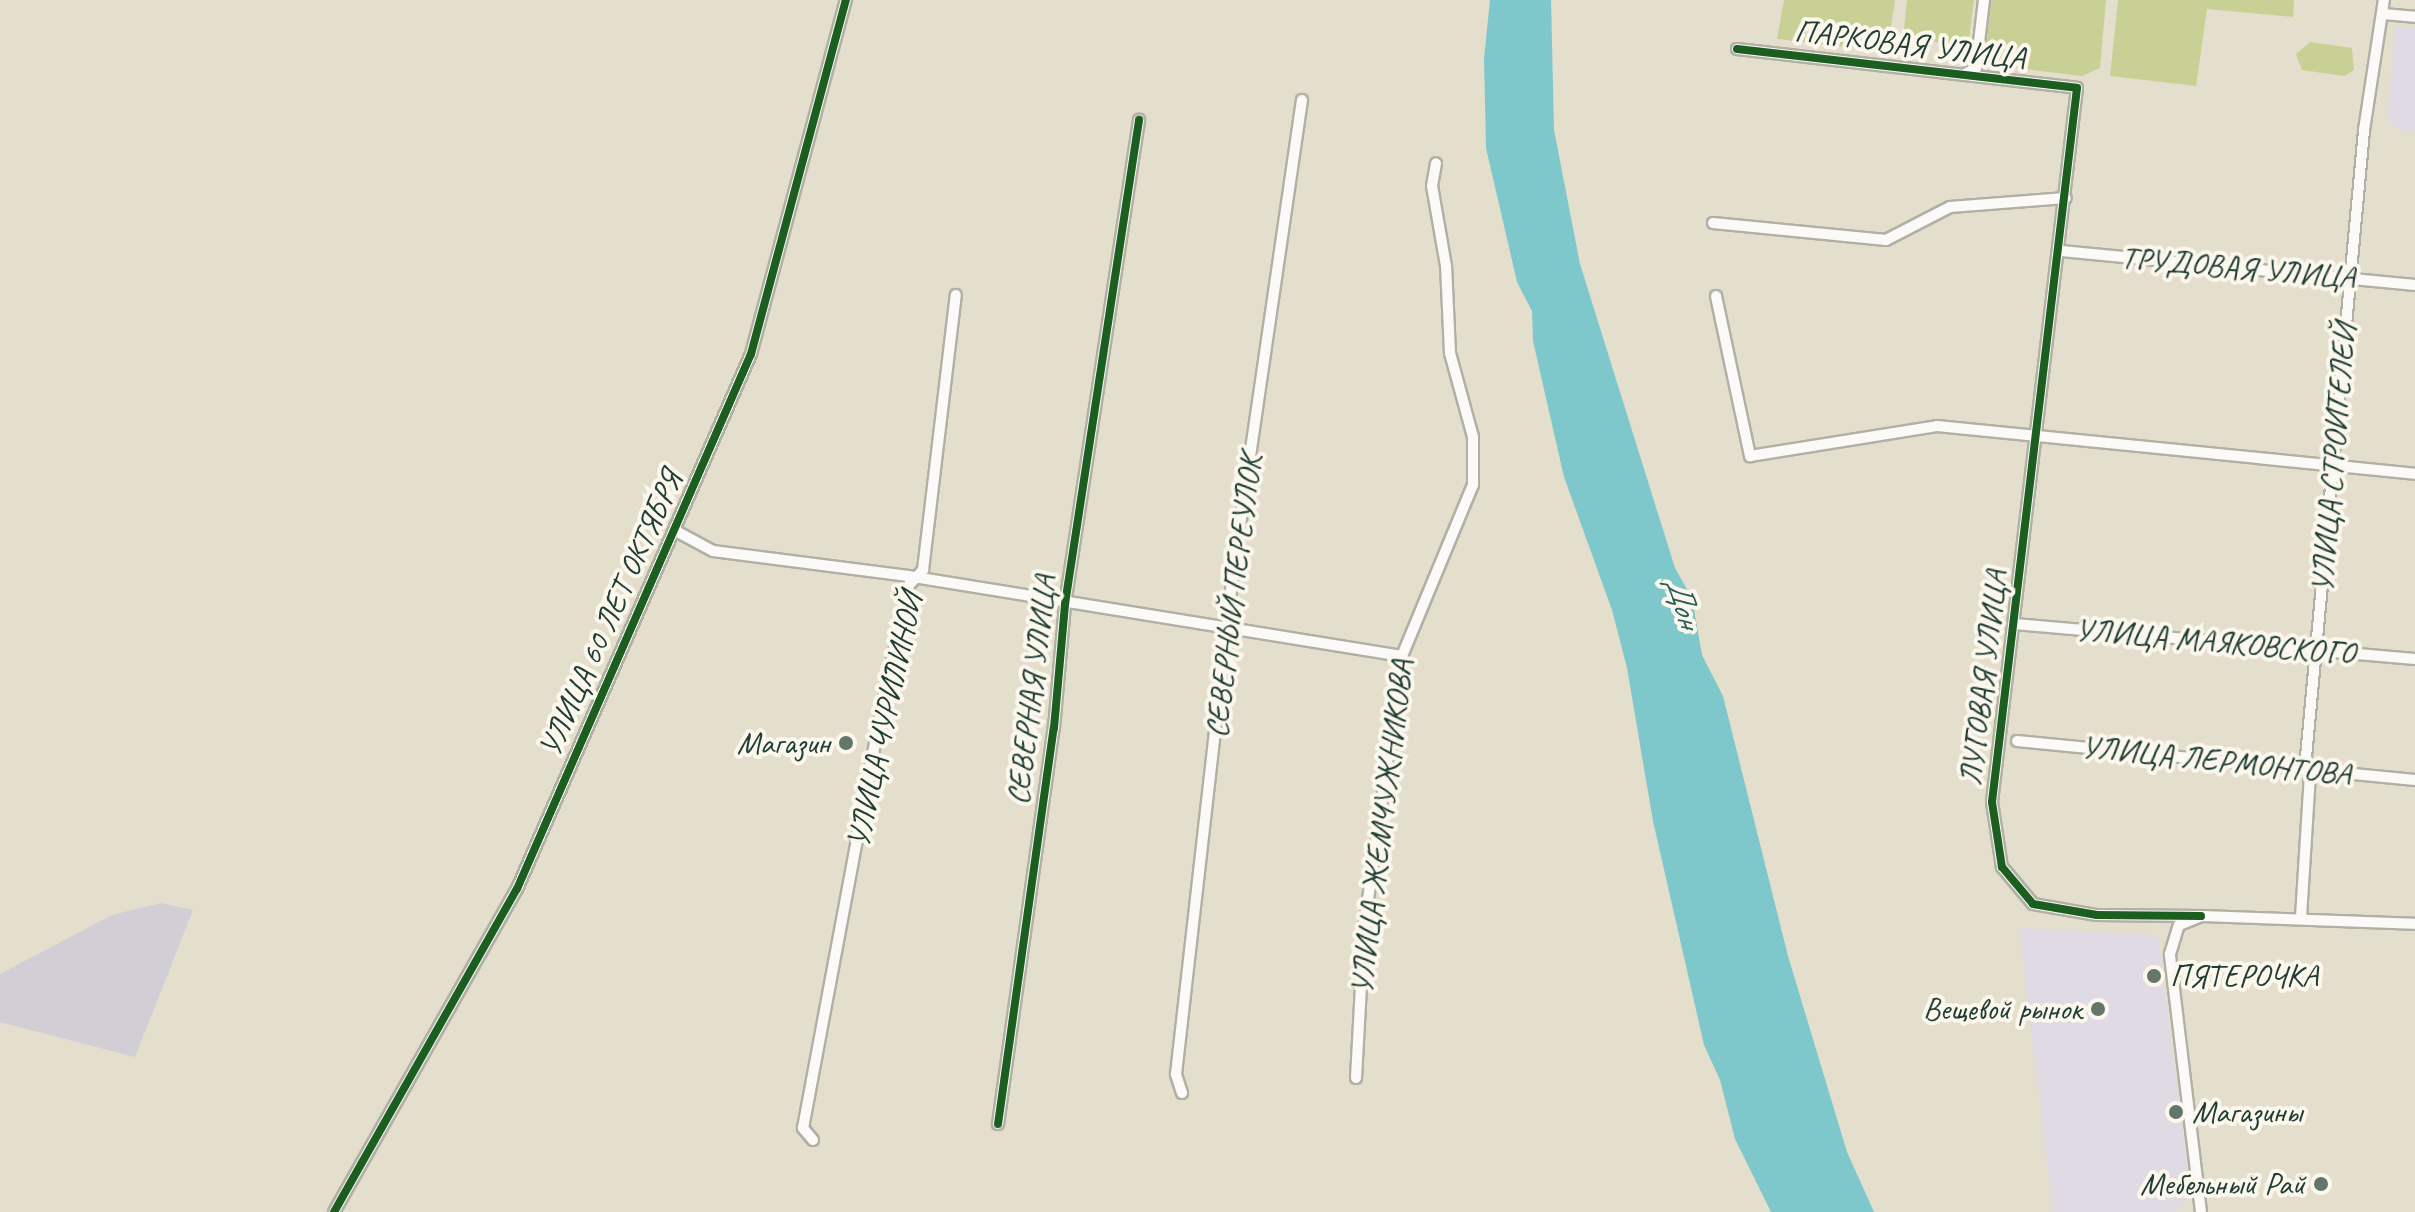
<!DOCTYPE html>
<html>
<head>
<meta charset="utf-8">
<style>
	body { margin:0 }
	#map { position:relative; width:2415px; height:1212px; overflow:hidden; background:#e4decd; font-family:Caveat,sans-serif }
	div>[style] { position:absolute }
	.built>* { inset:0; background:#e0dae4 }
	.industrial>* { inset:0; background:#d1cfd5 }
	.green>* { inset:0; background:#c9d095 }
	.water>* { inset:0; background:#7ec8cc }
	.roads { filter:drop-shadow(2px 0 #b0b0a4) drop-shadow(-2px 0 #b0b0a4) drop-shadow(0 2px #b0b0a4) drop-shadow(0 -2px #b0b0a4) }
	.minor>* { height:10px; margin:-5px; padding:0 5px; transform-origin:5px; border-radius:5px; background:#fbfaf8 }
	.cycleway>* { height:8px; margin:-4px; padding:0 4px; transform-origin:4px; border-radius:4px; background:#1b5e20 }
	.dots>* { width:22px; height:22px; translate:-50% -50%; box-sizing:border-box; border:4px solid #fbf7ec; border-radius:50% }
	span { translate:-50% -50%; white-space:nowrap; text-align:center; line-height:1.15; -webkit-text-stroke:8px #fbf7ec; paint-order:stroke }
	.street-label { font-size:32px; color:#1f3d34 }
	.poi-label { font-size:32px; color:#1f3d34 }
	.right { translate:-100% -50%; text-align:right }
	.left { translate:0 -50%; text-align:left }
	.water-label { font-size:34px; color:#2c5e5a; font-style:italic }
</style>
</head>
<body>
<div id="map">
	<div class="built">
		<i style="clip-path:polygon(2395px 26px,2415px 28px,2415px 132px,2397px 130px,2387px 117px)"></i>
		<i style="clip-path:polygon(2019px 928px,2158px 935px,2191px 1197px,2173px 1212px,2053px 1212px)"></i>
	</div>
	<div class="industrial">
		<i style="clip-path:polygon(161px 903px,193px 910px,135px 1057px,0 1022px,0 974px,112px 915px)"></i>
	</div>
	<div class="green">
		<i style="clip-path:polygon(1784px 0,1895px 0,1887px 52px,1777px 39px)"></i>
		<i style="clip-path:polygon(1907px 0,1974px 0,1968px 46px,1903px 38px)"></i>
		<i style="clip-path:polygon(1991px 0,2106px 0,2100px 68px,2082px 76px,1984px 64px)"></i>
		<i style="clip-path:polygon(2118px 0,2294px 0,2293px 17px,2207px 9px,2196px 86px,2110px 76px)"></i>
		<i style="clip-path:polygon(2310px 42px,2352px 48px,2354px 70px,2344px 76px,2302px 70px,2296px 54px)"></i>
	</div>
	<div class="water">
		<i style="clip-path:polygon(1490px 0,1551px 0,1554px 130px,1580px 264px,1675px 568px,1692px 598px,1702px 655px,1723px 696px,1788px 956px,1847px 1152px,1874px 1212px,1771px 1212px,1735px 1139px,1720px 1080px,1704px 1045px,1653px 821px,1627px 668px,1612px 610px,1564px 477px,1533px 341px,1532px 311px,1517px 282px,1486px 148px,1484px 58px)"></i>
	</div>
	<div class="roads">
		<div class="minor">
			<i style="left:2383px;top:14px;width:32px;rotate:5deg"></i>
			<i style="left:1737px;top:49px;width:342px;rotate:6.5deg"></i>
			<i style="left:2077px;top:88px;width:719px;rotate:96.79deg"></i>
			<i style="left:1992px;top:802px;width:66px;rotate:81.3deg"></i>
			<i style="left:2002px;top:867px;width:48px;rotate:50deg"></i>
			<i style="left:2033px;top:904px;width:65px;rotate:9.8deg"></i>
			<i style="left:2097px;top:915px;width:104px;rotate:0.6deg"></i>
			<i style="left:1965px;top:74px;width:13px;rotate:-29deg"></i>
			<i style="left:1976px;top:68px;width:68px;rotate:-83.3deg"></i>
			<i style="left:1713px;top:223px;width:174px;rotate:5.6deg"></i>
			<i style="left:1886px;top:240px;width:72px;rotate:-27.3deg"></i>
			<i style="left:1950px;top:207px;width:116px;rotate:-4.4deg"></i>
			<i style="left:2061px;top:251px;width:356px;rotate:5.5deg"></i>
			<i style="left:1716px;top:296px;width:164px;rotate:78deg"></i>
			<i style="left:1750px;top:456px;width:189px;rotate:-9.1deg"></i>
			<i style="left:1937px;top:426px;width:480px;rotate:5.7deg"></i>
			<i style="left:674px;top:530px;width:44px;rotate:28.3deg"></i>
			<i style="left:713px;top:551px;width:197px;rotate:7.3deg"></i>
			<i style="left:908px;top:576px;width:500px;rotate:9.2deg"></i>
			<i style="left:2014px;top:624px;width:403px;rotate:5deg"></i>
			<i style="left:2017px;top:741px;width:400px;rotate:5.6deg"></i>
			<i style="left:2301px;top:917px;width:145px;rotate:-86.4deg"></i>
			<i style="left:2310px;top:772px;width:16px;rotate:-105deg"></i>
			<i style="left:2306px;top:757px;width:630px;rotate:-84.71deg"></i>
			<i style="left:2364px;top:130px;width:132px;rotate:-81.3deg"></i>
			<i style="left:1356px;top:1078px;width:150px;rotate:-86.9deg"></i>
			<i style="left:1364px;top:928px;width:275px;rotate:-82deg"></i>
			<i style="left:1402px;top:656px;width:185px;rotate:-67.5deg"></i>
			<i style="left:1473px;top:485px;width:48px;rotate:-90deg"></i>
			<i style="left:1473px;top:437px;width:87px;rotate:-105.3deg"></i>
			<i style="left:1450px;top:353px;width:87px;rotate:-92.6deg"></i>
			<i style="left:1446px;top:266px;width:81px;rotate:-99.9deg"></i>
			<i style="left:1432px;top:186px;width:23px;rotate:-80deg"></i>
			<i style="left:1182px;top:1093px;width:20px;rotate:-108deg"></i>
			<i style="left:1176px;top:1074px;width:504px;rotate:-83.51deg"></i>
			<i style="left:1233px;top:573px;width:478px;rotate:-81.7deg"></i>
			<i style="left:998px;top:1124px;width:400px;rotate:-82deg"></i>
			<i style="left:1054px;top:728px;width:124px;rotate:-84.9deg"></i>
			<i style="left:1065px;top:604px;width:490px;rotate:-81.3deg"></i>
			<i style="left:813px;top:1140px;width:16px;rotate:-130deg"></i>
			<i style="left:803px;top:1128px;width:424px;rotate:-79.4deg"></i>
			<i style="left:881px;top:711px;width:129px;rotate:-77.5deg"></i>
			<i style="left:909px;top:585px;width:21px;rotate:-47deg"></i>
			<i style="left:923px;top:570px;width:277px;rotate:-83.2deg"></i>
			<i style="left:334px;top:1212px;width:371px;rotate:-60.5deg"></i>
			<i style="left:517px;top:889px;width:584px;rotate:-66.38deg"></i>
			<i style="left:751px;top:354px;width:367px;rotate:-75deg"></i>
			<i style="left:2201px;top:1212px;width:260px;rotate:-96.9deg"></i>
			<i style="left:2170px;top:954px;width:30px;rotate:-73deg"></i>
			<i style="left:2179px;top:925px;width:24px;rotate:-22deg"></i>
			<i style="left:2201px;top:916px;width:214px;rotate:2.1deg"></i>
		</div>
	</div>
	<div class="cycleway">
		<i style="left:1737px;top:49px;width:342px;rotate:6.5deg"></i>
		<i style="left:2077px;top:88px;width:719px;rotate:96.79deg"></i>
		<i style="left:1992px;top:802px;width:66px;rotate:81.3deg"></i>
		<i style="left:2002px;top:867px;width:48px;rotate:50deg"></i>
		<i style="left:2033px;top:904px;width:65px;rotate:9.8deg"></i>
		<i style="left:2097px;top:915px;width:104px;rotate:0.6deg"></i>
		<i style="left:998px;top:1124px;width:400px;rotate:-82deg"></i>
		<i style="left:1054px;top:728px;width:124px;rotate:-84.9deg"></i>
		<i style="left:1065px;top:604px;width:490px;rotate:-81.3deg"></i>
		<i style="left:334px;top:1212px;width:371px;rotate:-60.5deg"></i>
		<i style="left:517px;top:889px;width:584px;rotate:-66.38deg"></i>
		<i style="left:751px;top:354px;width:367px;rotate:-75deg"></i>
	</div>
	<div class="dots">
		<i style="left:846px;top:743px;background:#64756a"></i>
		<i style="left:2154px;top:976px;background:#64756a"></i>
		<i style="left:2098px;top:1009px;background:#64756a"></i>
		<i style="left:2176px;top:1112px;background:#64756a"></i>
		<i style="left:2321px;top:1184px;background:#64756a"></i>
	</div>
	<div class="street-label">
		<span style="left:1910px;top:45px;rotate:7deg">ПАРКОВАЯ УЛИЦА</span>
		<span style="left:2238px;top:268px;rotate:5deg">ТРУДОВАЯ УЛИЦА</span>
		<span style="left:2334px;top:458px;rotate:-85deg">УЛИЦА СТРОИТЕЛЕЙ</span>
		<span style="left:1234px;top:596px;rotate:-83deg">СЕВЕРНЫЙ ПЕРЕУЛОК</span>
		<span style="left:611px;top:614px;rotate:-66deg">УЛИЦА 60 ЛЕТ ОКТЯБРЯ</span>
		<span style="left:2215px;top:642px;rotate:5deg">УЛИЦА МАЯКОВСКОГО</span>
		<span style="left:1984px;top:678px;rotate:-83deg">ЛУГОВАЯ УЛИЦА</span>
		<span style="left:1032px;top:690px;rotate:-83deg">СЕВЕРНАЯ УЛИЦА</span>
		<span style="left:885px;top:720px;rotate:-78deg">УЛИЦА ЧУРИЛИНОЙ</span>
		<span style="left:2216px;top:761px;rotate:6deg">УЛИЦА ЛЕРМОНТОВА</span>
		<span style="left:1382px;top:827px;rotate:-83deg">УЛИЦА ЖЕМЧУЖНИКОВА</span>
	</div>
	<div class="poi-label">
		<span class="right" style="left:830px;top:743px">Магазин</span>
		<span class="left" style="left:2170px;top:976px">ПЯТЕРОЧКА</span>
		<span class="right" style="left:2082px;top:1009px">Вещевой рынок</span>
		<span class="left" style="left:2192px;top:1112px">Магазины</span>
		<span class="right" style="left:2305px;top:1184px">Мебельный Рай</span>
	</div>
	<div class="water-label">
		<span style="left:1684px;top:602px;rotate:73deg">Дон</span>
	</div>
</div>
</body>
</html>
